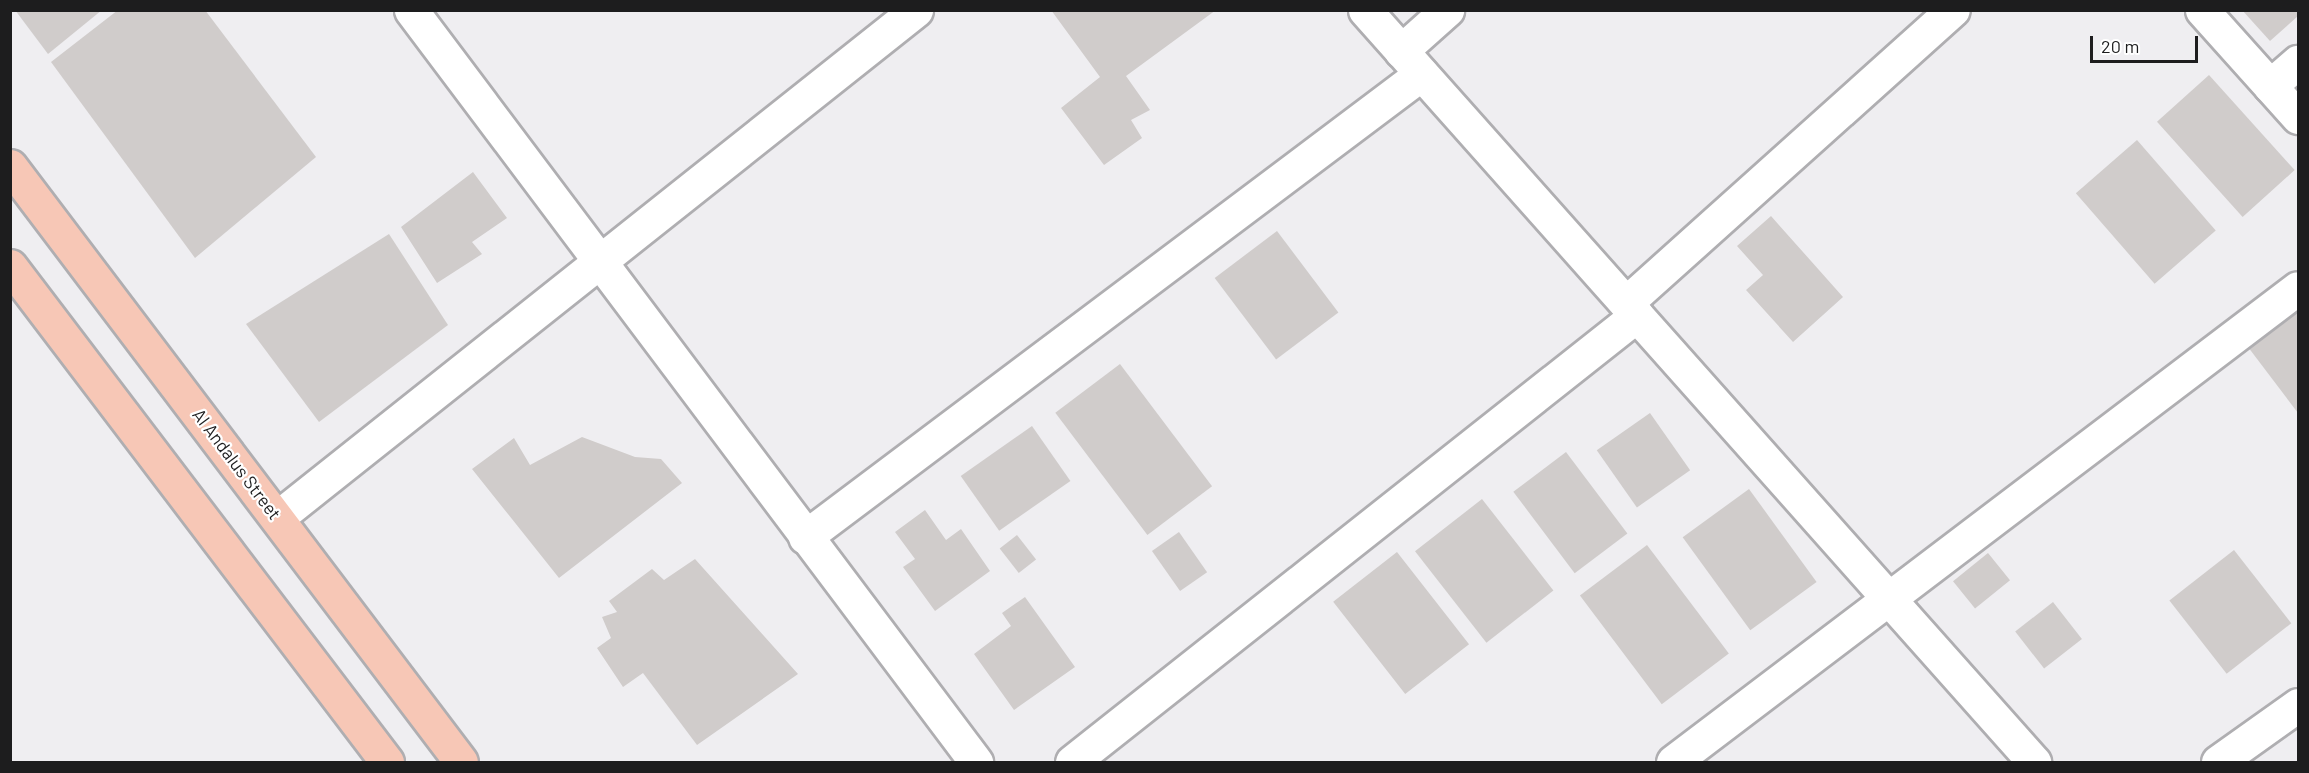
<!DOCTYPE html>
<html>
<head>
<meta charset="utf-8">
<style>
	body { margin:0 }
	#map { position:relative; width:2309px; height:773px; overflow:hidden; background:#efeef1; font-family:Barlow,sans-serif }
	div>[style] { position:absolute }
	.building>* { inset:0; background:#d0cccb; transform-origin:0 0 }
	.roads { filter:drop-shadow(2px 0 #afaeb1) drop-shadow(-2px 0 #afaeb1) drop-shadow(0 2px #afaeb1) drop-shadow(0 -2px #afaeb1) }
	.minor>* { height:33px; margin:-16.5px; padding:0 16.5px; transform-origin:16.5px; border-radius:16.5px; background:#fff }
	.major>* { height:33px; margin:-16.5px; padding:0 16.5px; transform-origin:16.5px; border-radius:16.5px; background:#f7c7b6 }
	span { translate:-50% -50%; white-space:nowrap; text-align:center; line-height:1.15; -webkit-text-stroke:4.5px #fff; paint-order:stroke }
	.street-label { font-size:18px; color:#1d1d1e }
	.frame { position:absolute; inset:0; border:12px solid #1d1d1e; pointer-events:none }
	.scale { position:absolute; left:2090px; top:36px; width:108px; height:27px; box-sizing:border-box; border:3px solid #1d1d1e; border-top:0; padding-left:8px; font-size:18px; line-height:21px; white-space:nowrap; color:#1d1d1e; -webkit-text-stroke:4px #fff; paint-order:stroke }
</style>
</head>
<body>
<div id="map">
	<div class="building">
		<i style="clip-path:polygon(15px 10px,102px 10px,48px 54px)"></i>
		<i style="clip-path:polygon(118px 10px,205px 10px,316px 157px,195px 258px,51px 62px)"></i>
		<i style="clip-path:polygon(1051px 10px,1216px 10px,1126px 76px,1150px 110px,1131px 120px,1142px 138px,1104px 165px,1061px 108px,1100px 77px)"></i>
		<i style="clip-path:polygon(2242px 10px,2298px 10px,2298px 16px,2270px 41px)"></i>
		<i style="left:2209px;top:75px;width:128px;height:70px;rotate:48deg"></i>
		<i style="left:2137px;top:140px;width:120px;height:81px;rotate:49deg"></i>
		<i style="clip-path:polygon(473px 172px,507px 218px,472px 242px,482px 254px,437px 283px,401px 227px)"></i>
		<i style="clip-path:polygon(1771px 216px,1843px 297px,1793px 342px,1746px 290px,1763px 275px,1737px 246px)"></i>
		<i style="left:1277px;top:231px;width:102px;height:78px;rotate:53deg"></i>
		<i style="clip-path:polygon(389px 234px,448px 325px,319px 422px,246px 324px)"></i>
		<i style="clip-path:polygon(2298px 310px,2298px 413px,2248px 347px)"></i>
		<i style="left:1120px;top:364px;width:153px;height:81px;rotate:53deg"></i>
		<i style="left:1650px;top:413px;width:70px;height:65px;rotate:55deg"></i>
		<i style="left:1032px;top:426px;width:67px;height:87px;rotate:55deg"></i>
		<i style="clip-path:polygon(582px 437px,635px 457px,661px 459px,682px 483px,559px 578px,472px 469px,514px 438px,530px 465px)"></i>
		<i style="left:1566px;top:452px;width:102px;height:66px;rotate:53deg"></i>
		<i style="left:1749px;top:489px;width:115px;height:82px;rotate:54deg"></i>
		<i style="left:1482px;top:499px;width:116px;height:85px;rotate:52deg"></i>
		<i style="clip-path:polygon(925px 510px,946px 540px,961px 529px,990px 571px,935px 611px,903px 567px,915px 559px,895px 532px)"></i>
		<i style="left:1179px;top:532px;width:49px;height:33px;rotate:55deg"></i>
		<i style="left:1017px;top:535px;width:31px;height:22px;rotate:52deg"></i>
		<i style="left:1647px;top:545px;width:136px;height:84px;rotate:53deg"></i>
		<i style="left:2234px;top:550px;width:93px;height:82px;rotate:52deg"></i>
		<i style="left:1397px;top:552px;width:117px;height:81px;rotate:52deg"></i>
		<i style="left:1988px;top:553px;width:35px;height:45px;rotate:51deg"></i>
		<i style="clip-path:polygon(695px 559px,798px 674px,697px 745px,643px 673px,623px 687px,597px 648px,611px 638px,602px 617px,617px 612px,609px 601px,652px 569px,664px 580px)"></i>
		<i style="clip-path:polygon(1025px 597px,1075px 667px,1014px 710px,974px 654px,1011px 626px,1002px 613px)"></i>
		<i style="left:2053px;top:602px;width:47px;height:48px;rotate:52deg"></i>
	</div>
	<div class="roads">
		<div class="minor">
			<i style="left:411px;top:10px;width:941px;rotate:53.08deg"></i>
			<i style="left:1365px;top:10px;width:1007px;rotate:48.34deg"></i>
			<i style="left:2202px;top:10px;width:144px;rotate:48.1deg"></i>
			<i style="left:1401px;top:51px;width:62px;rotate:-41.7deg"></i>
			<i style="left:2270px;top:86px;width:37px;rotate:-41deg"></i>
			<i style="left:1626px;top:303px;width:439px;rotate:-41.9deg"></i>
			<i style="left:278px;top:517px;width:815px;rotate:-38.47deg"></i>
			<i style="left:805px;top:537px;width:771px;rotate:-36.93deg"></i>
			<i style="left:1072px;top:762px;width:720px;rotate:-38.35deg"></i>
			<i style="left:1673px;top:762px;width:784px;rotate:-37.18deg"></i>
			<i style="left:2218px;top:762px;width:98px;rotate:-35.5deg"></i>
		</div>
		<div class="major">
			<i style="left:10px;top:166px;width:747px;rotate:52.88deg"></i>
			<i style="left:10px;top:266px;width:623px;rotate:52.76deg"></i>
		</div>
	</div>
	<div class="street-label">
		<span style="left:237px;top:464px;rotate:53deg">Al Andalus Street</span>
	</div>
	<div class="frame"></div>
	<div class="scale">20 m</div>
</div>
</body>
</html>
